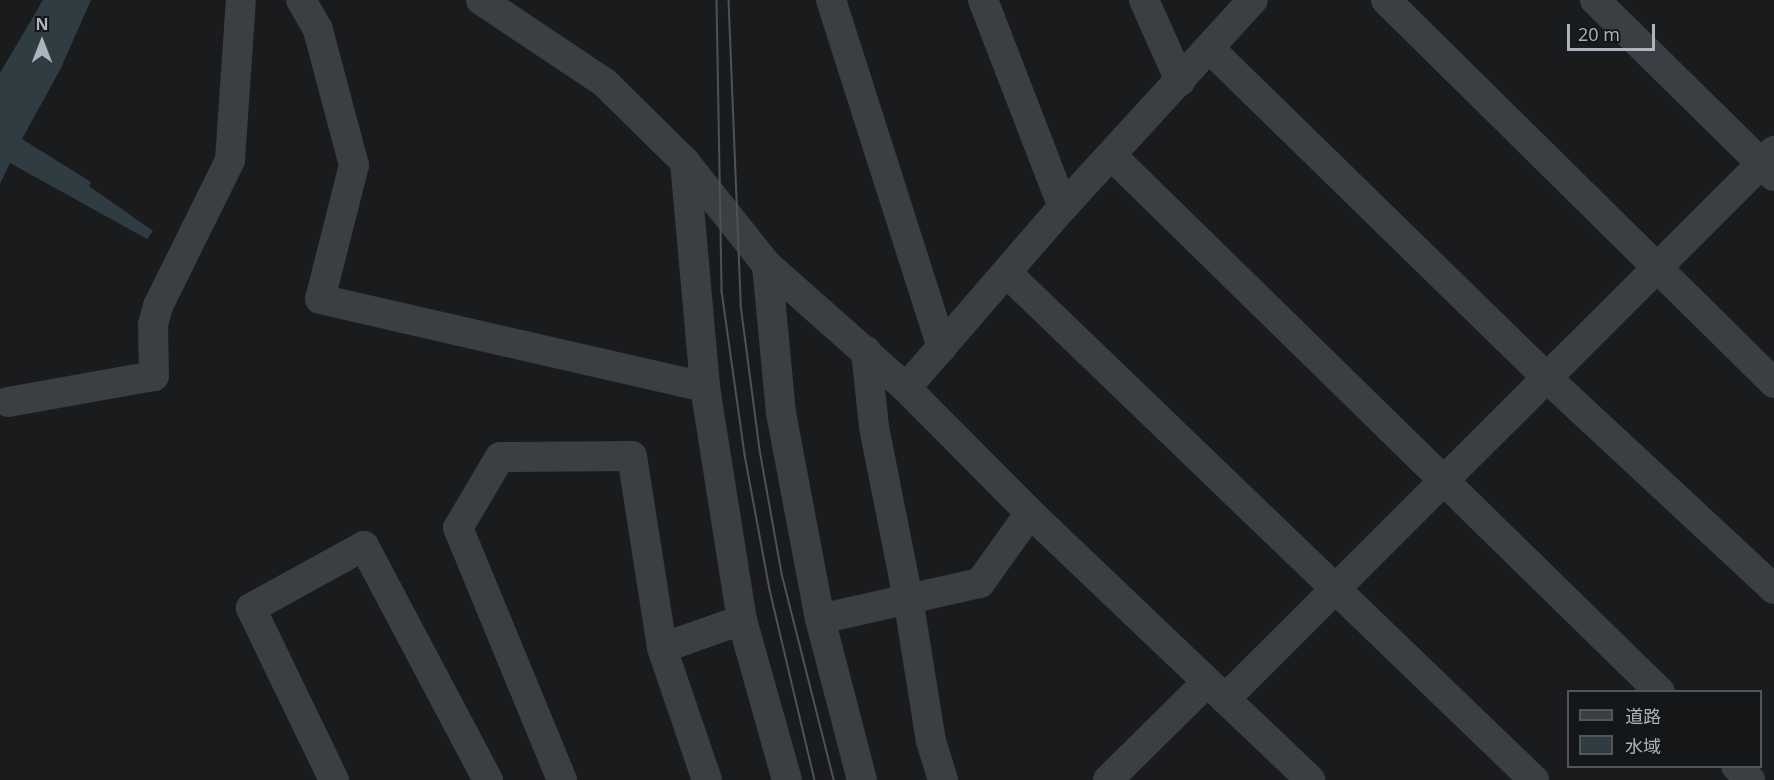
<!DOCTYPE html>
<html>
<head>
<meta charset="utf-8">
<style>
	body { margin:0 }
	#map { position:relative; width:1774px; height:780px; overflow:hidden; background:#1a1b1d; font-family:"Open Sans","Noto Sans JP",sans-serif }
	div>[style] { position:absolute }
	.water>* { inset:0; background:#2f3d42 }
	.minor>* { height:30px; margin:-15px; padding:0 15px; transform-origin:15px; border-radius:15px; background:#3b3e42 }
	.tram>* { height:1.5px; margin:-0.75px; padding:0 0.75px; transform-origin:0.75px; border-radius:0.75px; background:#4e5257 }
	span { translate:-50% -50%; white-space:nowrap; text-align:center; line-height:1.15; -webkit-text-stroke:5px #151618; paint-order:stroke }
	.legend { position:absolute; left:1567px; top:690px; width:195px; height:78px; box-sizing:border-box; background:#151618; border:2px solid #52555a; margin:0; padding:8px 10px; list-style:none; font-size:18px; color:#adb4bd }
	.legend li { display:flex; align-items:center; gap:12px; height:30px }
	.legend b { width:30px; border:2px solid #52555a }
	.north { position:absolute; left:12px; top:12px; width:60px; height:60px; -webkit-text-stroke:4px #151618; paint-order:stroke; rotate:0deg; font-size:16px; font-weight:700; line-height:24px; text-align:center; color:#adb4bd }
	.north::after { content:''; display:block; margin:auto; width:21px; height:27px; background:#adb4bd; clip-path:polygon(50% 0,100% 100%,50% 72%,0 100%) }
	.scale { position:absolute; left:1567px; top:24px; width:88px; height:27px; box-sizing:border-box; border:3px solid #adb4bd; border-top:0; padding-left:8px; font-size:18px; line-height:21px; white-space:nowrap; color:#adb4bd; -webkit-text-stroke:4px #151618; paint-order:stroke }
</style>
</head>
<body>
<div id="map">
	<div class="water">
		<i style="clip-path:polygon(43px 0,91px 0,60px 70px,22px 139px,91px 182px,89px 186px,153px 231px,147px 239px,10px 163px,0 184px,0 73px)"></i>
	</div>
	<div class="minor">
		<i style="left:301px;top:0;width:34px;rotate:60deg"></i>
		<i style="left:318px;top:30px;width:140px;rotate:75.1deg"></i>
		<i style="left:354px;top:165px;width:138px;rotate:104.2deg"></i>
		<i style="left:320px;top:299px;width:395px;rotate:12.9deg"></i>
		<i style="left:481px;top:0;width:149px;rotate:33.8deg"></i>
		<i style="left:605px;top:83px;width:112px;rotate:44.6deg"></i>
		<i style="left:685px;top:162px;width:132px;rotate:51.5deg"></i>
		<i style="left:767px;top:265px;width:186px;rotate:41.5deg"></i>
		<i style="left:906px;top:388px;width:176px;rotate:45.2deg"></i>
		<i style="left:1030px;top:513px;width:387px;rotate:43.6deg"></i>
		<i style="left:831px;top:0;width:365px;rotate:72.3deg"></i>
		<i style="left:983px;top:0;width:222px;rotate:68.9deg"></i>
		<i style="left:1144px;top:0;width:89px;rotate:66deg"></i>
		<i style="left:1386px;top:0;width:545px;rotate:44.63deg"></i>
		<i style="left:1595px;top:0;width:251px;rotate:44.5deg"></i>
		<i style="left:1211px;top:50px;width:470px;rotate:44.3deg"></i>
		<i style="left:1547px;top:378px;width:310px;rotate:42.9deg"></i>
		<i style="left:1111px;top:155px;width:768px;rotate:44.37deg"></i>
		<i style="left:685px;top:162px;width:226px;rotate:84.9deg"></i>
		<i style="left:705px;top:387px;width:236px;rotate:81deg"></i>
		<i style="left:742px;top:620px;width:166px;rotate:74.3deg"></i>
		<i style="left:767px;top:265px;width:149px;rotate:84.6deg"></i>
		<i style="left:781px;top:413px;width:210px;rotate:79.3deg"></i>
		<i style="left:820px;top:619px;width:166px;rotate:75.4deg"></i>
		<i style="left:1008px;top:274px;width:730px;rotate:43.89deg"></i>
		<i style="left:866px;top:351px;width:76px;rotate:84deg"></i>
		<i style="left:874px;top:427px;width:174px;rotate:78.8deg"></i>
		<i style="left:908px;top:598px;width:145px;rotate:80.9deg"></i>
		<i style="left:931px;top:741px;width:41px;rotate:72.9deg"></i>
		<i style="left:906px;top:388px;width:240px;rotate:-49.1deg"></i>
		<i style="left:1063px;top:207px;width:281px;rotate:-47.5deg"></i>
		<i style="left:8px;top:402px;width:148px;rotate:-10.1deg"></i>
		<i style="left:154px;top:376px;width:51px;rotate:-91.1deg"></i>
		<i style="left:153px;top:325px;width:20px;rotate:-75deg"></i>
		<i style="left:158px;top:306px;width:163px;rotate:-63.7deg"></i>
		<i style="left:230px;top:160px;width:160px;rotate:-86.1deg"></i>
		<i style="left:820px;top:619px;width:164px;rotate:-12.7deg"></i>
		<i style="left:980px;top:583px;width:86px;rotate:-54.5deg"></i>
		<i style="left:662px;top:648px;width:85px;rotate:-19.3deg"></i>
		<i style="left:1225px;top:699px;width:776px;rotate:-44.95deg"></i>
		<i style="left:1736px;top:766px;width:20px;rotate:45deg"></i>
		<i style="left:334px;top:780px;width:191px;rotate:-115.8deg"></i>
		<i style="left:251px;top:608px;width:129px;rotate:-28.8deg"></i>
		<i style="left:364px;top:546px;width:265px;rotate:62.1deg"></i>
		<i style="left:562px;top:780px;width:273px;rotate:-112.4deg"></i>
		<i style="left:458px;top:528px;width:82px;rotate:-59.4deg"></i>
		<i style="left:500px;top:457px;width:132px;rotate:-0.4deg"></i>
		<i style="left:632px;top:456px;width:194px;rotate:81.1deg"></i>
		<i style="left:662px;top:648px;width:139px;rotate:71.2deg"></i>
		<i style="left:1108px;top:780px;width:139px;rotate:-44.7deg"></i>
	</div>
	<div class="tram">
		<i style="left:717px;top:0;width:291px;rotate:89deg"></i>
		<i style="left:722px;top:291px;width:166px;rotate:82deg"></i>
		<i style="left:745px;top:455px;width:137px;rotate:79.5deg"></i>
		<i style="left:770px;top:590px;width:195px;rotate:76.7deg"></i>
		<i style="left:729px;top:0;width:305px;rotate:87.7deg"></i>
		<i style="left:741px;top:305px;width:146px;rotate:82.5deg"></i>
		<i style="left:760px;top:450px;width:126px;rotate:79.9deg"></i>
		<i style="left:782px;top:574px;width:212px;rotate:75.8deg"></i>
	</div>
	<ul class="legend">
	<li><b style="height:8px;background:#3b3e42"></b>道路</li>
	<li><b style="height:16px;background:#2f3d42"></b>水域</li>
	</ul>
	<div class="north">N</div>
	<div class="scale">20 m</div>
</div>
</body>
</html>
